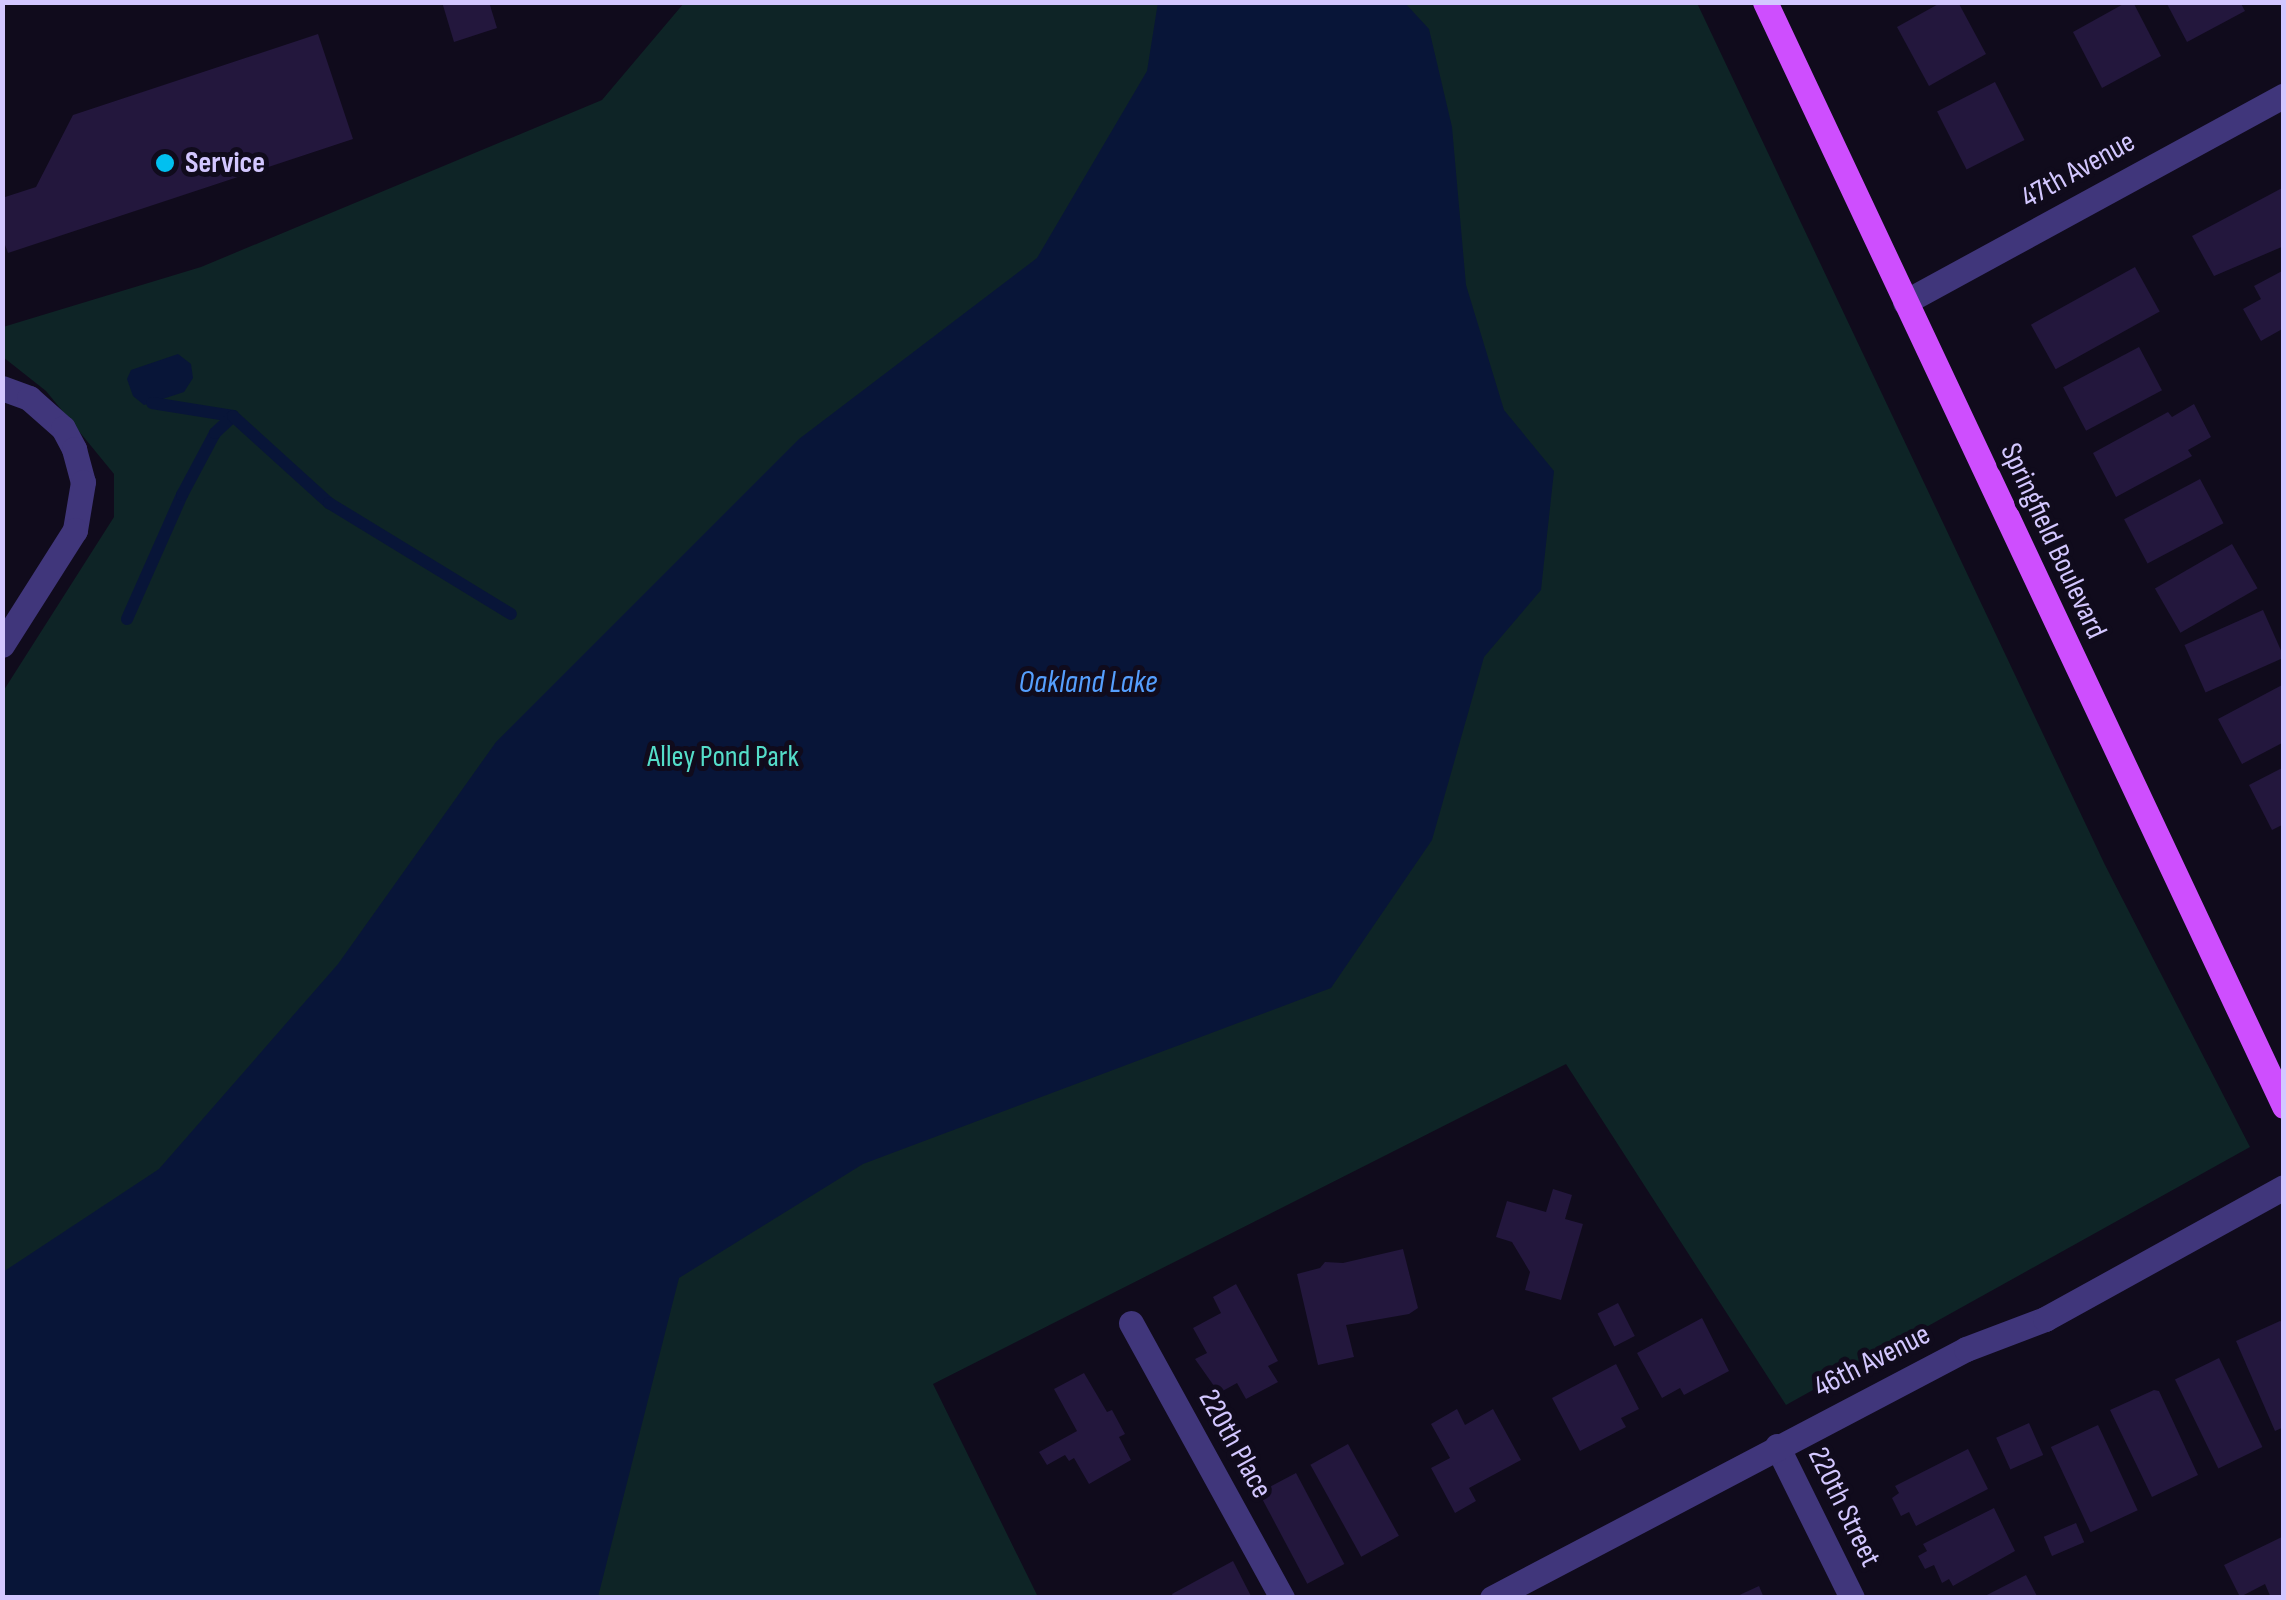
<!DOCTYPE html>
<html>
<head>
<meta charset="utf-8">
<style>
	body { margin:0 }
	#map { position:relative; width:2286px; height:1600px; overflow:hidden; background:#100b1c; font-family:"Sofia Sans Condensed",sans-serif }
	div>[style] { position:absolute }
	.green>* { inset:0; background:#0e2426 }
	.water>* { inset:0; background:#081538 }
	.stream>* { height:12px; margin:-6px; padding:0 6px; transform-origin:6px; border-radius:6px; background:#081538 }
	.building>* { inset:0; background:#23173d; transform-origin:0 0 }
	.minor>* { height:25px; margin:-12.5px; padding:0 12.5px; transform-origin:12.5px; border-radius:12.5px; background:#40367b }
	.major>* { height:25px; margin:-12.5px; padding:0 12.5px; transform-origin:12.5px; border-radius:12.5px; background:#ce4efe }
	.dots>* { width:28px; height:28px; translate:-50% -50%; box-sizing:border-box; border:5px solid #100b1c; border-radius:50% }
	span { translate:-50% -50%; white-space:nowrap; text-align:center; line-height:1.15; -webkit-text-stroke:10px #100b1c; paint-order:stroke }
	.poi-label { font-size:30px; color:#d3c7ff; font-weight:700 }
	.left { translate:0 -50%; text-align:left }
	.street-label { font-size:30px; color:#d3c7ff }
	.park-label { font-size:30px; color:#54ddc9 }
	.water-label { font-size:32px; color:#559ffe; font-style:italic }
	.frame { position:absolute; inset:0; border:5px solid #d3c7ff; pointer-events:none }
</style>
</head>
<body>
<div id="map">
	<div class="green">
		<i style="clip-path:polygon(684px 3px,1697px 3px,2105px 865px,2250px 1147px,1786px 1405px,1566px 1064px,933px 1384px,1038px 1597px,3px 1597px,2px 693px,114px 517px,114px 474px,46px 391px,3px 357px,3px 327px,201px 267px,602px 100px)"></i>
	</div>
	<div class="water">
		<i style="clip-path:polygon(1158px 2px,1405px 3px,1429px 29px,1452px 127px,1466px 285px,1504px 410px,1554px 471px,1541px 590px,1484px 657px,1432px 840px,1331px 988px,863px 1164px,679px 1278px,598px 1597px,3px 1597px,3px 1272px,159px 1169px,338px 964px,496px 742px,799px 439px,1037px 258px,1147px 71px)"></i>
		<i style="clip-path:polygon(178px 354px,191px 364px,193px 378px,184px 392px,144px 405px,133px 396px,127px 379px,131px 370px)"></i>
	</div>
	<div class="stream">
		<i style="left:152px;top:403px;width:82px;rotate:9.1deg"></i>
		<i style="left:127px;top:619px;width:136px;rotate:-66.1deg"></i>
		<i style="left:182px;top:495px;width:70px;rotate:-62deg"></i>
		<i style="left:215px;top:433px;width:25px;rotate:-43deg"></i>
		<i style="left:233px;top:416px;width:130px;rotate:42.2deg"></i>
		<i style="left:329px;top:503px;width:213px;rotate:31.4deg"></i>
	</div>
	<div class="building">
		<i style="clip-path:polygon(442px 2px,489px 2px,497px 28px,454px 42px)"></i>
		<i style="clip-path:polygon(1942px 2px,1958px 2px,1986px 54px,1929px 86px,1897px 27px)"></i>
		<i style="clip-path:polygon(2127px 2px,2133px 2px,2161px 56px,2102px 88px,2073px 32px)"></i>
		<i style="clip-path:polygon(2166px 2px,2240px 2px,2245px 11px,2187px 42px)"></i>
		<i style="clip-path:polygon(318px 34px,353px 139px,8px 253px,2px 237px,2px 198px,36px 187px,73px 115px)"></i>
		<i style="left:1995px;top:82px;width:65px;height:65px;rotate:63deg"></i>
		<i style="clip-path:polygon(2284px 187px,2284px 246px,2214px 276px,2192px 236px)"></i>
		<i style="left:2135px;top:267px;width:51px;height:119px;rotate:61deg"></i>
		<i style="clip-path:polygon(2284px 270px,2284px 328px,2261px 341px,2243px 309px,2261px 299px,2254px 286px)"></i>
		<i style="left:2139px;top:347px;width:49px;height:86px;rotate:62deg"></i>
		<i style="clip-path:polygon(2194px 404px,2211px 437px,2188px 450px,2192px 456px,2116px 497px,2093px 453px,2168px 412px,2172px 417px)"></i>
		<i style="left:2200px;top:479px;width:50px;height:86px;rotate:62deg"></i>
		<i style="left:2232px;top:544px;width:51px;height:89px;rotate:60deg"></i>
		<i style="left:2263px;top:610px;width:52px;height:86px;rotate:66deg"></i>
		<i style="clip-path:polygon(2284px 684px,2284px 742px,2242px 764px,2218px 719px)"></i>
		<i style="clip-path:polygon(2284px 767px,2284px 824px,2272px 830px,2249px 785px)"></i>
		<i style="clip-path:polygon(1553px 1189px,1572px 1195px,1565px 1219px,1583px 1224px,1561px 1300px,1525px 1290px,1530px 1272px,1512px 1242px,1496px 1237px,1507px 1201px,1546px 1212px)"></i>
		<i style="clip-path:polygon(1403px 1249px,1418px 1308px,1409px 1314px,1346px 1325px,1354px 1357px,1318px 1365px,1297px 1274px,1320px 1268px,1325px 1262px,1343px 1263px)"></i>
		<i style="clip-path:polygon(1236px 1284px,1278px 1361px,1268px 1366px,1278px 1382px,1246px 1399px,1237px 1383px,1219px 1393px,1195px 1359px,1207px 1353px,1193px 1328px,1221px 1313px,1213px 1297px)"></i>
		<i style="left:1618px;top:1303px;width:37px;height:23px;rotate:63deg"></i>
		<i style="clip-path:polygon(1702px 1318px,1729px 1371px,1684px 1395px,1680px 1388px,1662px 1398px,1637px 1353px)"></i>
		<i style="clip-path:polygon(2280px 1321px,2284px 1323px,2284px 1427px,2275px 1431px,2236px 1341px)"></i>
		<i style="left:2219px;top:1358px;width:99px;height:49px;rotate:64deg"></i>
		<i style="clip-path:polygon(1616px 1364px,1639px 1409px,1621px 1418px,1626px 1427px,1580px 1451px,1552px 1398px)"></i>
		<i style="clip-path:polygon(1084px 1373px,1107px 1412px,1112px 1410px,1125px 1434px,1119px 1437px,1131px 1460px,1089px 1484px,1074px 1458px,1069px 1461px,1065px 1455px,1047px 1465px,1039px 1452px,1077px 1431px,1054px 1389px)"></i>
		<i style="clip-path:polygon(2154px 1390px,2159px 1391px,2198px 1475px,2152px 1497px,2110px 1410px)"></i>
		<i style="clip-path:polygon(1457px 1409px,1465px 1425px,1493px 1409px,1521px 1460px,1469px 1488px,1476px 1501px,1455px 1513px,1431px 1468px,1450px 1458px,1431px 1424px)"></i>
		<i style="left:2029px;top:1423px;width:35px;height:36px;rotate:66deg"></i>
		<i style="left:2098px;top:1425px;width:94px;height:52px;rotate:65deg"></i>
		<i style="left:1348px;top:1444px;width:105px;height:43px;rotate:61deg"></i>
		<i style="clip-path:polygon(1968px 1449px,1988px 1489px,1916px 1526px,1909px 1512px,1901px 1516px,1892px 1498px,1899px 1493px,1895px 1486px)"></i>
		<i style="left:1296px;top:1473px;width:103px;height:42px;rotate:62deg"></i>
		<i style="clip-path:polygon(1994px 1508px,2015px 1551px,1953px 1586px,1949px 1579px,1942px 1583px,1934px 1565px,1925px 1569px,1918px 1556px,1927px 1551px,1923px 1544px)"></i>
		<i style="left:2076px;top:1523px;width:21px;height:35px;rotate:67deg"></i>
		<i style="clip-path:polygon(2284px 1536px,2284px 1595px,2271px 1598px,2265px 1584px,2240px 1597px,2224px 1565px)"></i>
		<i style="clip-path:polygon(1233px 1561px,1252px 1598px,1174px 1598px,1172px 1594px)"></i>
		<i style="clip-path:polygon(2026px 1575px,2038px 1598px,1981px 1598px)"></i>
		<i style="clip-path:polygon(1759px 1586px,1764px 1598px,1733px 1598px)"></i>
	</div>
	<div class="minor">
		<i style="left:1905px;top:302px;width:432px;rotate:-28.6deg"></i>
		<i style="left:2px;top:388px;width:29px;rotate:20deg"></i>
		<i style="left:29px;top:398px;width:45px;rotate:41.4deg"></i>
		<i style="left:63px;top:428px;width:24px;rotate:62deg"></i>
		<i style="left:74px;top:449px;width:34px;rotate:75deg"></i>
		<i style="left:83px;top:482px;width:49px;rotate:99.5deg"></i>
		<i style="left:75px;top:530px;width:136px;rotate:122.4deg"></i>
		<i style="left:1131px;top:1323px;width:314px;rotate:61.2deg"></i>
		<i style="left:1777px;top:1446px;width:169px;rotate:63.7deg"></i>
		<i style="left:1492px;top:1598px;width:535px;rotate:-27.71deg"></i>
		<i style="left:1966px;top:1349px;width:85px;rotate:-20.8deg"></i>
		<i style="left:2045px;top:1319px;width:273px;rotate:-28.9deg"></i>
	</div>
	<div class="major">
		<i style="left:1765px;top:2px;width:1220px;rotate:64.82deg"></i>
	</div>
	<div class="dots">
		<i style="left:165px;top:163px;background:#01c0f0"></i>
	</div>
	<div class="poi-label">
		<span class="left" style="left:185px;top:163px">Service</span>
	</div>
	<div class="street-label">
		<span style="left:2078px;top:170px;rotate:-29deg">47th Avenue</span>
		<span style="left:2053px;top:541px;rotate:65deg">Springfield Boulevard</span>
		<span style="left:1872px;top:1361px;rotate:-27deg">46th Avenue</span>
		<span style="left:1235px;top:1444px;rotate:61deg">220th Place</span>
		<span style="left:1844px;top:1507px;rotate:64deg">220th Street</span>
	</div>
	<div class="park-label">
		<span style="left:723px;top:757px">Alley Pond Park</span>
	</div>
	<div class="water-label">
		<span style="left:1088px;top:683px">Oakland Lake</span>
	</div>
	<div class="frame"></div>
</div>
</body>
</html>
